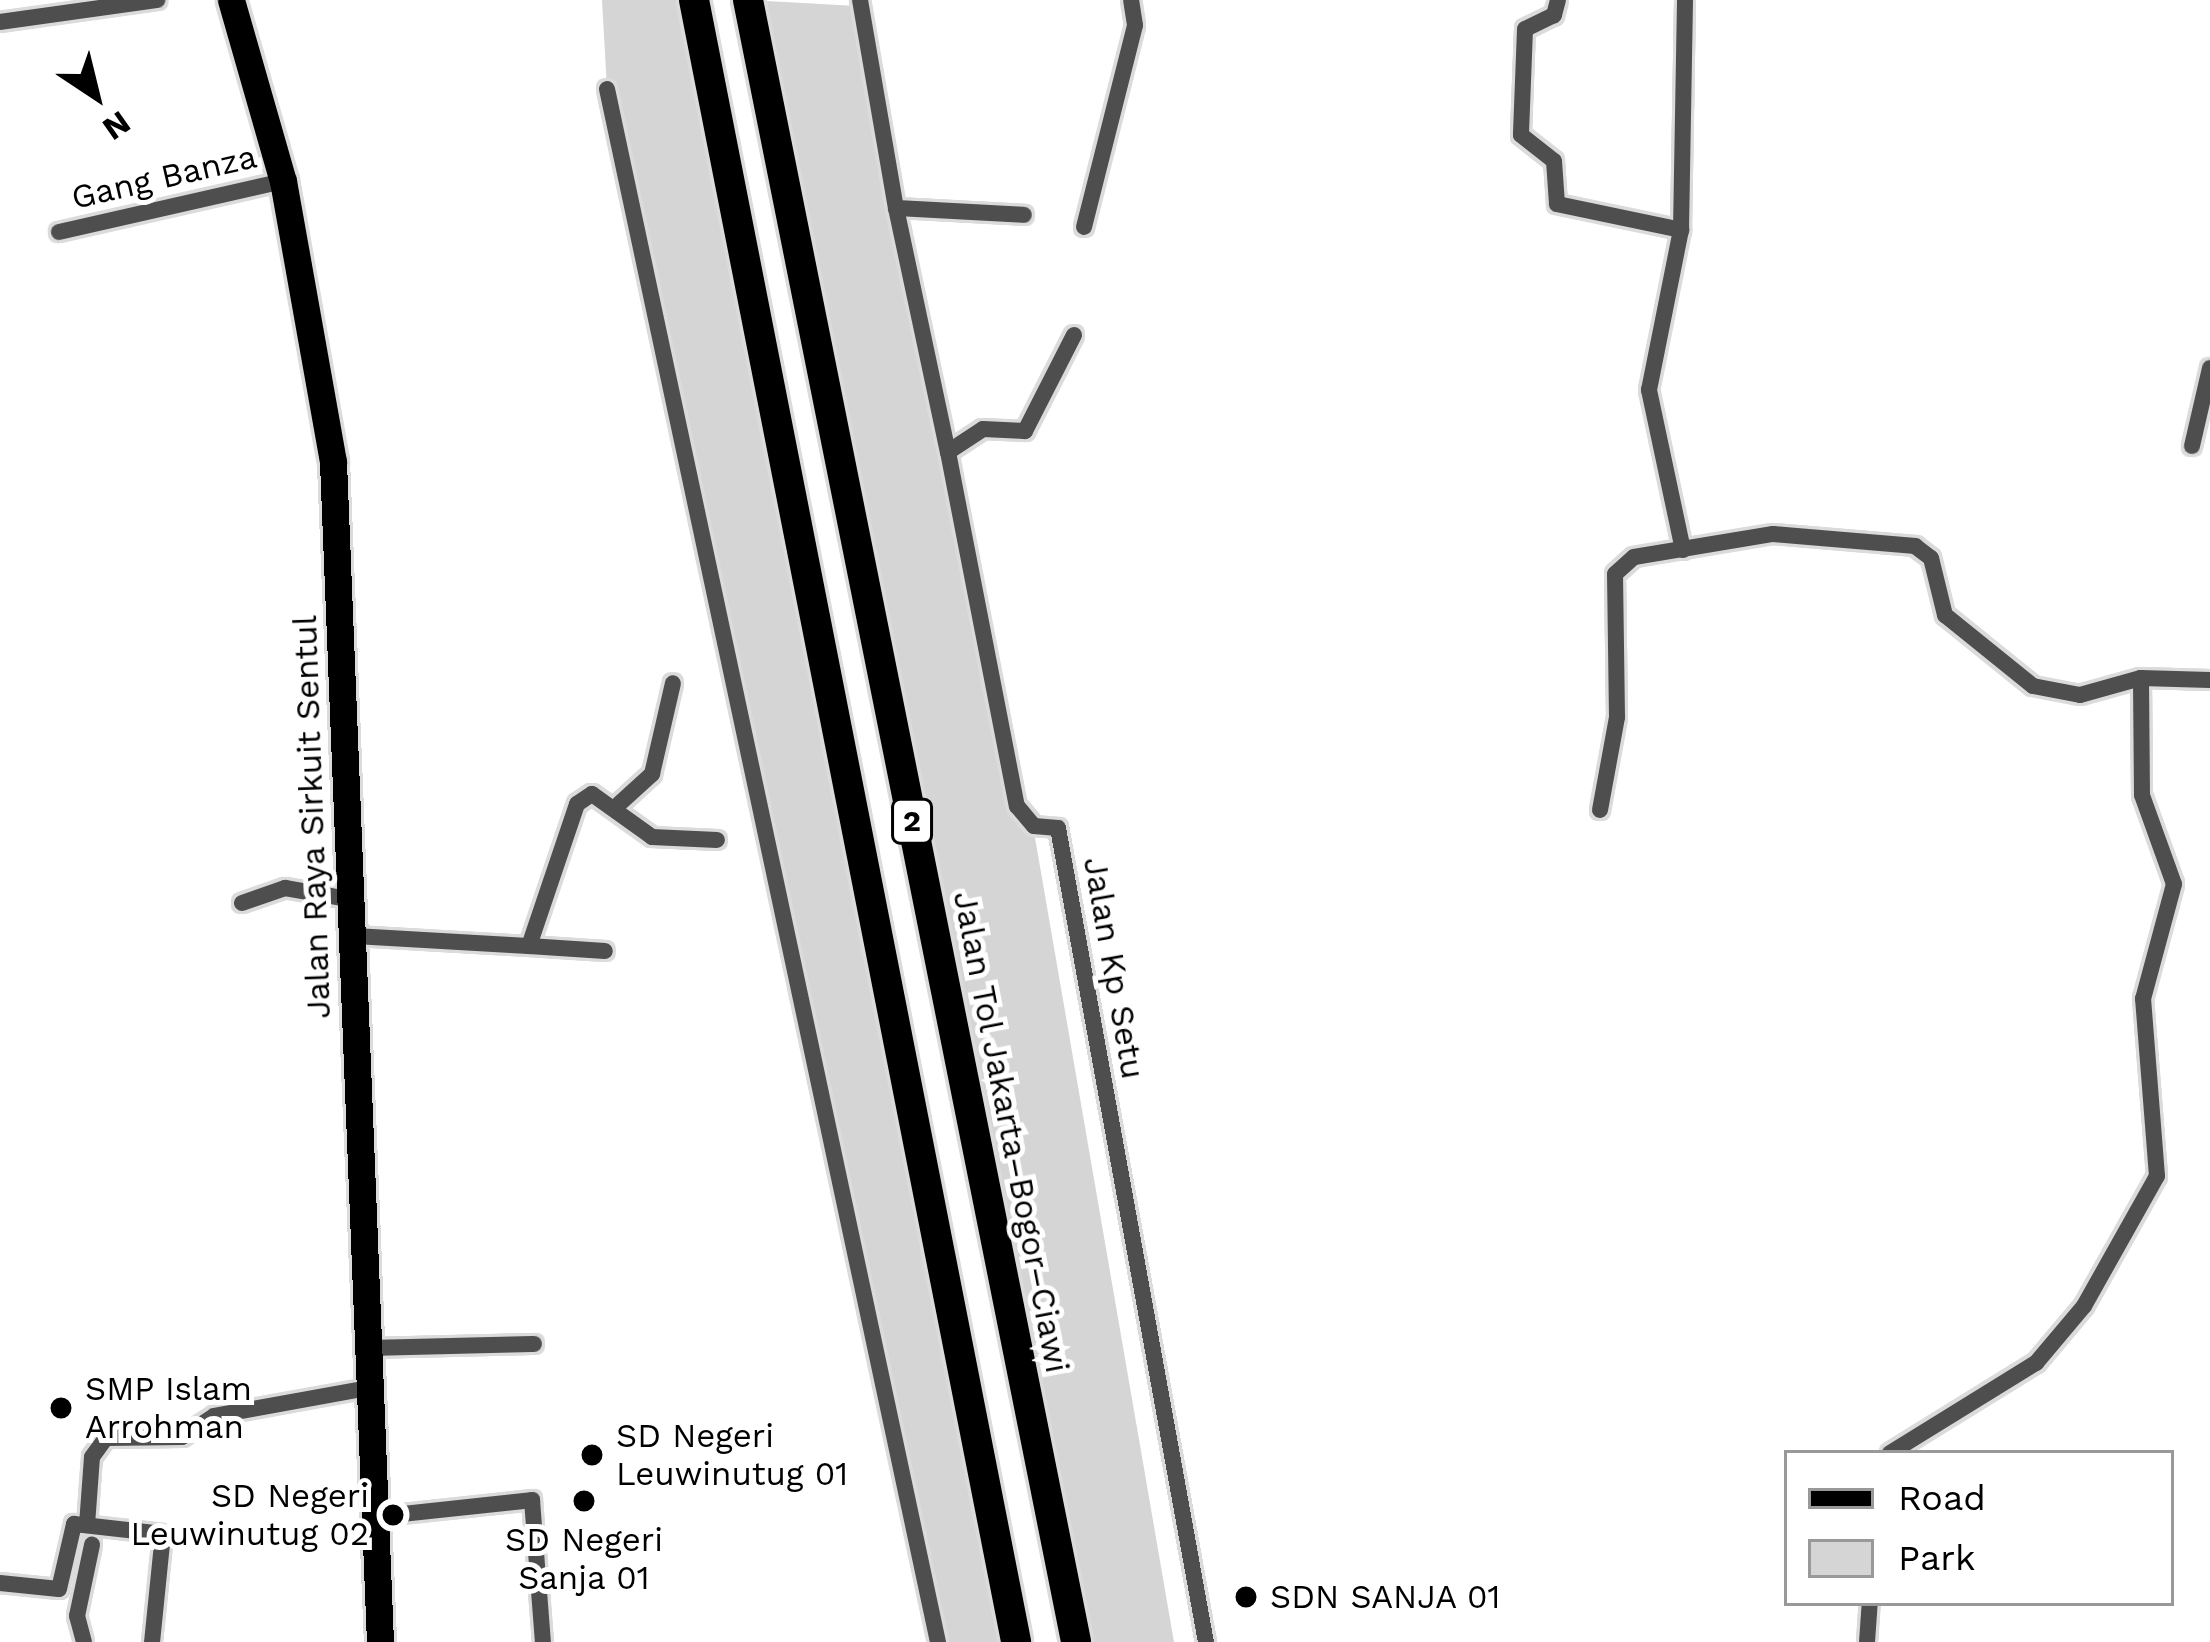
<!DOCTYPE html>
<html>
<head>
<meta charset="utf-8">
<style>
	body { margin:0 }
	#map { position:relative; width:2210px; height:1642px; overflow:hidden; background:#fff; font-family:"Work Sans",sans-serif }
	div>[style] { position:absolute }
	.green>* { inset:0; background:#d5d5d5 }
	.roads { filter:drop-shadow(3px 0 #dbdbdb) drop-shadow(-3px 0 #dbdbdb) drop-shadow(0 3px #dbdbdb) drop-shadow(0 -3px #dbdbdb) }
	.minor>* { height:16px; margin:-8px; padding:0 8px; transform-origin:8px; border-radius:8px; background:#4e4e4e }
	.primary>* { height:27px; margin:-13.5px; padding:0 13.5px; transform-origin:13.5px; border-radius:13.5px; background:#000 }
	.motorway>* { height:30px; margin:-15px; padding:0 15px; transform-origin:15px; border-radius:15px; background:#000 }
	.dots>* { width:33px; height:33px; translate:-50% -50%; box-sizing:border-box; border:6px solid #fff; border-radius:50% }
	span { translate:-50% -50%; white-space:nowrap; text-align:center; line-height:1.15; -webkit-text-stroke:10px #fff; paint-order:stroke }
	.shield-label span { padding:3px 9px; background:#fff; border:3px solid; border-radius:9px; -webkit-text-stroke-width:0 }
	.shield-label { font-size:30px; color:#000; font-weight:700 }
	.street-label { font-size:33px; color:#000 }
	.poi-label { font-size:33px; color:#000 }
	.left { translate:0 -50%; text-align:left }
	.right { translate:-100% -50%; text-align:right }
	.legend { position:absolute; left:1784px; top:1450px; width:390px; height:156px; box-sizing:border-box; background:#fff; border:3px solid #999; margin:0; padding:15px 21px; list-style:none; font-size:36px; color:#000 }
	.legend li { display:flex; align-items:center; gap:24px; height:60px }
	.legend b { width:60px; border:3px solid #999 }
	.north { position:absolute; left:36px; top:36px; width:120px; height:120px; -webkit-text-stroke:9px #fff; paint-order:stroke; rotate:145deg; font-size:33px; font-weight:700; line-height:48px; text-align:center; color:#000 }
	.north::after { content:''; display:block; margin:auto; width:42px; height:54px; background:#000; clip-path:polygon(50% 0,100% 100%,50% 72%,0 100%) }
</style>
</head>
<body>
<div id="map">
	<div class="green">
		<i style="clip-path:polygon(602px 0,693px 0,1015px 1642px,938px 1642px,607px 89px)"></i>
		<i style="clip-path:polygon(748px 0,857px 6px,1017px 806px,1033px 826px,1174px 1642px,1076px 1642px)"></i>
	</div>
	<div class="roads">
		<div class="minor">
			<i style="left:860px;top:0;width:211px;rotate:80.2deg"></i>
			<i style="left:896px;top:208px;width:128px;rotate:3.1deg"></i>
			<i style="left:1558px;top:0;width:16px;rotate:105deg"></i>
			<i style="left:1554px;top:15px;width:32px;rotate:154deg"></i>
			<i style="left:1525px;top:29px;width:106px;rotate:92.2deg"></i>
			<i style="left:1521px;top:135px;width:42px;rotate:38.2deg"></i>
			<i style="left:1554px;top:161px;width:43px;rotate:86deg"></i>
			<i style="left:1557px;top:204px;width:127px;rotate:11.8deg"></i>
			<i style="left:0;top:22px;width:159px;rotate:-8deg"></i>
			<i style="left:607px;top:89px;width:1588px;rotate:77.97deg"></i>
			<i style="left:896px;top:208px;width:249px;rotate:78deg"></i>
			<i style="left:1084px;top:227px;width:208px;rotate:-75.8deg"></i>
			<i style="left:1135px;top:25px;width:25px;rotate:-99deg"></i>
			<i style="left:59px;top:232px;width:230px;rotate:-12.8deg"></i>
			<i style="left:1074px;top:335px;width:108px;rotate:117deg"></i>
			<i style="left:1025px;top:431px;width:42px;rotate:-177.3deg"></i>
			<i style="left:983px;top:429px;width:42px;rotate:146.7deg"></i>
			<i style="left:948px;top:452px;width:361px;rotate:79deg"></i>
			<i style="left:1017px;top:806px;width:26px;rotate:50deg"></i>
			<i style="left:1034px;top:826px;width:24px;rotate:5deg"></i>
			<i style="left:1058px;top:828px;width:827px;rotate:79.7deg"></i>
			<i style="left:2192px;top:446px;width:80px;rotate:-77deg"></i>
			<i style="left:1683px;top:550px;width:164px;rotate:-102deg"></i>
			<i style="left:1649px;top:390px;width:163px;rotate:-78.7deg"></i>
			<i style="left:1681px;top:230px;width:230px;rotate:-89deg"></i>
			<i style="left:619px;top:804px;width:45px;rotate:-42.3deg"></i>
			<i style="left:652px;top:774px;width:93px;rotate:-77deg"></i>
			<i style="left:1600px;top:810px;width:95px;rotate:-79.6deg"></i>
			<i style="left:1617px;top:717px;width:143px;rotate:-90.8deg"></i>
			<i style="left:1615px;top:574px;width:25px;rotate:-42deg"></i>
			<i style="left:1634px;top:557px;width:141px;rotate:-9.4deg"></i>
			<i style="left:1773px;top:534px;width:143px;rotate:4.8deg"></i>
			<i style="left:1915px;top:546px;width:20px;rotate:37deg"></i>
			<i style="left:1931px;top:558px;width:59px;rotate:76.2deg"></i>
			<i style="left:1945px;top:615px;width:113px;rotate:38.9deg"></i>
			<i style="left:2033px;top:686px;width:48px;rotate:10.8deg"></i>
			<i style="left:2080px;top:695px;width:63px;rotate:-15.6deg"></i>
			<i style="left:2141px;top:678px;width:69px;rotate:1.7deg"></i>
			<i style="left:242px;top:903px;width:46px;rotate:-19.2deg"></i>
			<i style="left:285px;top:888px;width:69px;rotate:10deg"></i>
			<i style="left:354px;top:936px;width:175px;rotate:3.3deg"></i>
			<i style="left:529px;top:946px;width:150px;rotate:-71.3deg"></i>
			<i style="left:577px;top:804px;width:18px;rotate:-34deg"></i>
			<i style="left:592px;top:794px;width:74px;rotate:35.6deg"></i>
			<i style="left:652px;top:837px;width:65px;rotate:2.6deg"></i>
			<i style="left:529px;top:946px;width:76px;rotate:3.8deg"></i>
			<i style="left:367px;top:1348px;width:167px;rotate:-1.4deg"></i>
			<i style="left:1890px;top:1453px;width:172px;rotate:-31.7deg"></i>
			<i style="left:2036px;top:1363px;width:75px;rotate:-49.9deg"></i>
			<i style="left:2084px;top:1306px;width:149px;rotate:-60.7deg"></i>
			<i style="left:2157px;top:1176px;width:178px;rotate:-94.5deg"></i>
			<i style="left:2143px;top:999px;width:119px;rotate:-74.9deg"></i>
			<i style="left:2174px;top:884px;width:95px;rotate:-109.8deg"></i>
			<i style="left:2142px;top:795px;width:117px;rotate:-90.5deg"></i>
			<i style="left:374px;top:1517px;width:159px;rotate:-6.1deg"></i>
			<i style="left:532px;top:1500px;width:142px;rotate:85.6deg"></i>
			<i style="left:87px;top:1525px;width:68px;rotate:-85.8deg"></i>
			<i style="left:92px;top:1457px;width:24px;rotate:-54deg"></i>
			<i style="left:106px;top:1438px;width:76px;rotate:-0.8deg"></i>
			<i style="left:182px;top:1437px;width:38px;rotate:-33deg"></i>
			<i style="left:214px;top:1416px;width:157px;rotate:-10.3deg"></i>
			<i style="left:0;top:1583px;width:59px;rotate:5.8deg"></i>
			<i style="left:59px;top:1589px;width:67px;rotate:-77deg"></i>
			<i style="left:74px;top:1524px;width:90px;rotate:6.4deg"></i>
			<i style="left:163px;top:1534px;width:109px;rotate:95.8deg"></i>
			<i style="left:84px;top:1642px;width:27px;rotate:-105deg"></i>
			<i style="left:77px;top:1616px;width:73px;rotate:-78.1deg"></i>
			<i style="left:1867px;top:1642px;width:39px;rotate:-86deg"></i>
		</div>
		<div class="primary">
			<i style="left:231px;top:0;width:188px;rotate:74deg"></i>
			<i style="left:283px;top:181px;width:285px;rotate:79.9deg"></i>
			<i style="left:333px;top:462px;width:1181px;rotate:87.72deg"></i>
		</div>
		<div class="motorway">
			<i style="left:694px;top:0;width:1673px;rotate:78.9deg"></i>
			<i style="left:748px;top:0;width:1674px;rotate:78.7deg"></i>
		</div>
	</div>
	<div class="dots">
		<i style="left:61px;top:1408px;background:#000"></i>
		<i style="left:592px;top:1455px;background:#000"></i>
		<i style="left:584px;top:1501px;background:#000"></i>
		<i style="left:393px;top:1515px;background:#000"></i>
		<i style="left:1246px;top:1597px;background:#000"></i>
	</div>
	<div class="shield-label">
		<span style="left:912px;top:821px">2</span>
	</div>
	<div class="street-label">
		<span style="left:164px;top:177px;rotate:-13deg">Gang Banza</span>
		<span style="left:312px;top:817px;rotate:-92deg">Jalan Raya Sirkuit Sentul</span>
		<span style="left:1114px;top:968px;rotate:80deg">Jalan Kp Setu</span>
		<span style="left:1011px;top:1132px;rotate:79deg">Jalan Tol Jakarta–Bogor–Ciawi</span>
	</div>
	<div class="poi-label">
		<span class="left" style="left:85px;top:1408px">SMP Islam<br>Arrohman</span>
		<span class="left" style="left:616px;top:1455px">SD Negeri<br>Leuwinutug 01</span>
		<span class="right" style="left:369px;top:1515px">SD Negeri<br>Leuwinutug 02</span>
		<span style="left:584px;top:1559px">SD Negeri<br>Sanja 01</span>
		<span class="left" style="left:1270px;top:1597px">SDN SANJA 01</span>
	</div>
	<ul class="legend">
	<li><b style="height:15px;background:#000"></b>Road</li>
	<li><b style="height:33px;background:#d5d5d5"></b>Park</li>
	</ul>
	<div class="north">N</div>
</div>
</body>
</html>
